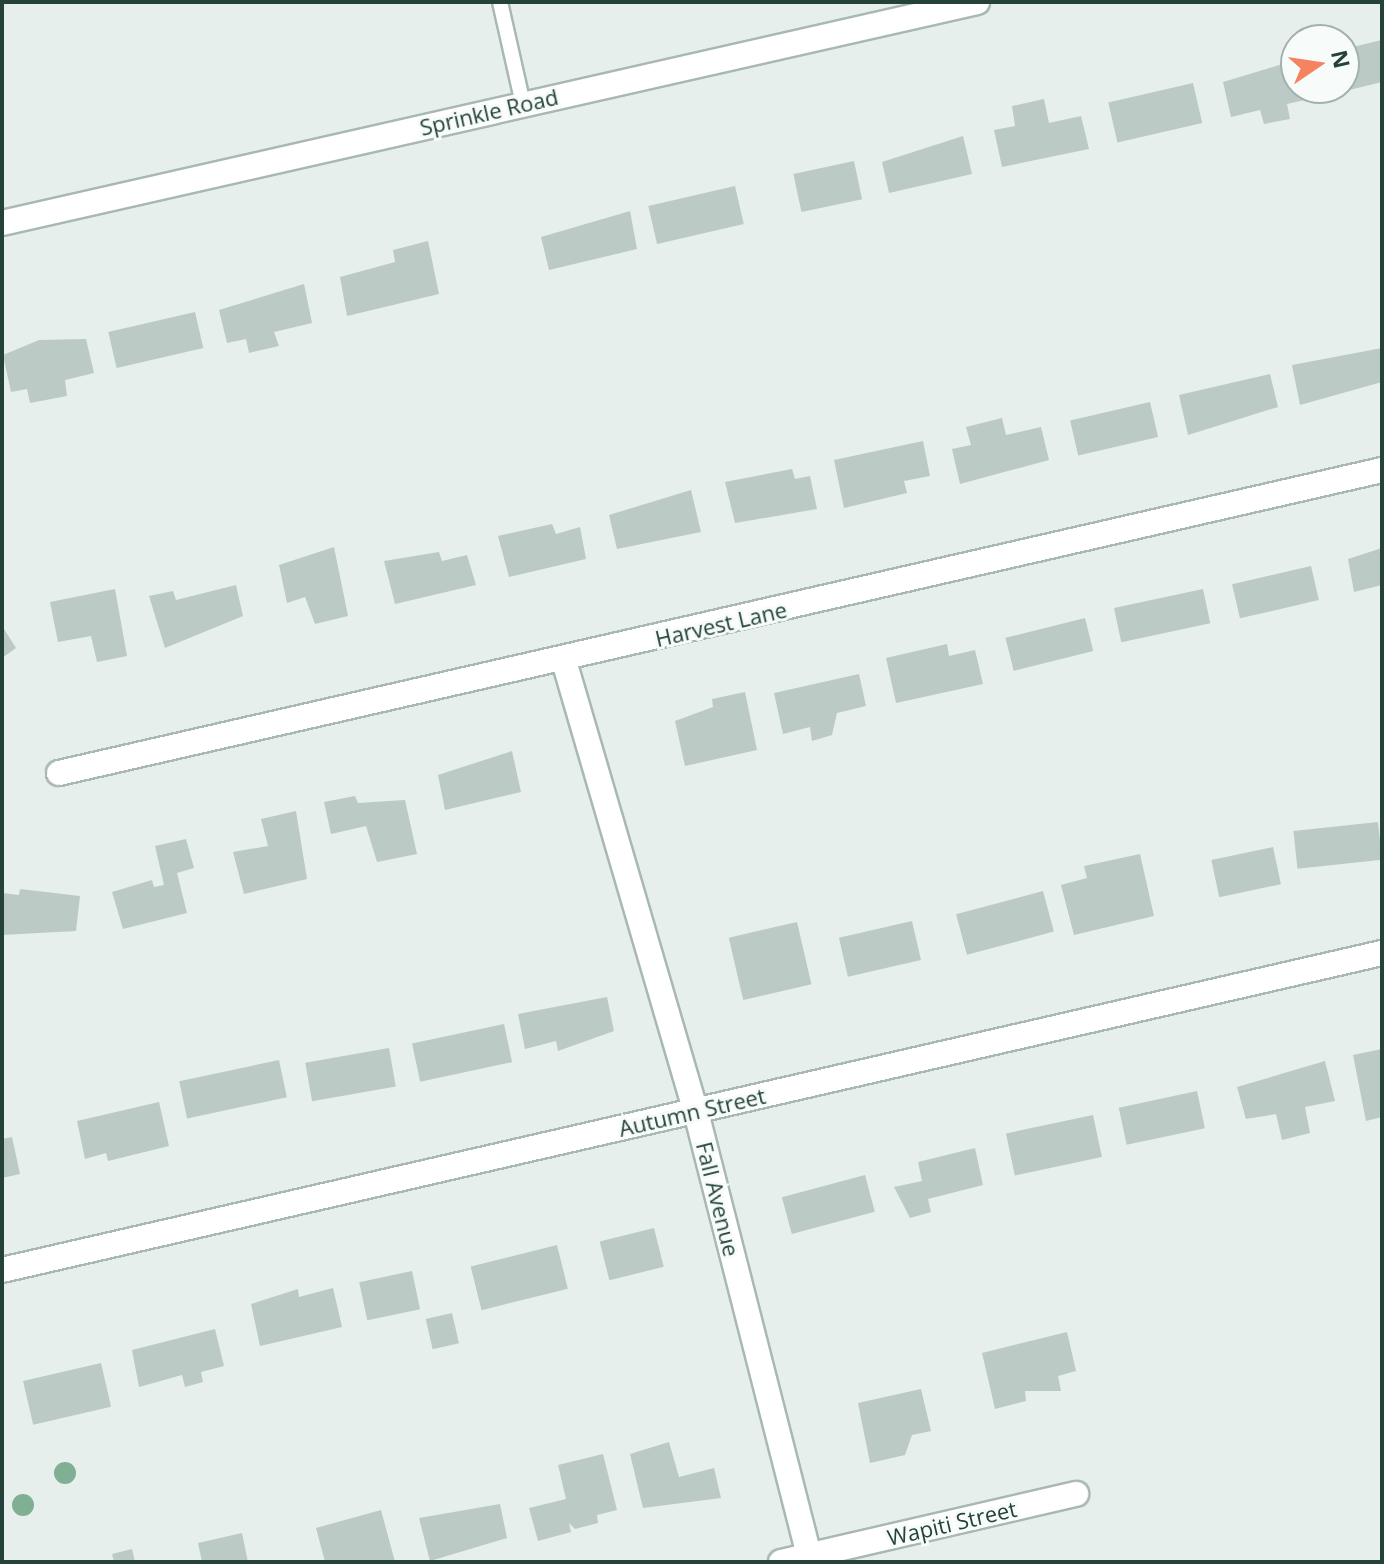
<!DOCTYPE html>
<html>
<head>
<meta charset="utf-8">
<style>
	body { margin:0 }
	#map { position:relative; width:1384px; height:1564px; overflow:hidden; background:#e6efeb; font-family:"Open Sans",sans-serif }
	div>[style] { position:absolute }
	.building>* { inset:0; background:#bbcac4; transform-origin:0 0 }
	.roads { filter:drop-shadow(2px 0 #a8b8b2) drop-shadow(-2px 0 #a8b8b2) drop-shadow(0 2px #a8b8b2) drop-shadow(0 -2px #a8b8b2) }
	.lane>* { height:14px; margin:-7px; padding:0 7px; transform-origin:7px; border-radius:7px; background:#fff }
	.street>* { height:24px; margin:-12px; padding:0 12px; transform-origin:12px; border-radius:12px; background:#fff }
	.secondary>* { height:24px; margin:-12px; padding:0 12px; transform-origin:12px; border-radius:12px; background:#fff }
	.trees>* { width:22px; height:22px; margin:-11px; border-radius:50%; background:#80af93 }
	span { translate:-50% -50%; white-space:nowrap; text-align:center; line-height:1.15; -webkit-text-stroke:6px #f7fbf9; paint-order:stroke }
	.street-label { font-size:22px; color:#24423a }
	.frame { position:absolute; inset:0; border:4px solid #24423a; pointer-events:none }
	.north { position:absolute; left:1280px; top:24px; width:80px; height:80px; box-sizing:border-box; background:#f7fbf9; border:2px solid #a3b1ad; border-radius:50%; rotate:77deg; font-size:22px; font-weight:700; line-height:32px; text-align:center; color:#24423a }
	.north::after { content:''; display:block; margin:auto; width:28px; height:36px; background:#f4845f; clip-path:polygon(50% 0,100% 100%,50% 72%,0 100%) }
</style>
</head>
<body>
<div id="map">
	<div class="building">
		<i style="clip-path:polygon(1382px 40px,1382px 82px,1345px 91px,1344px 49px)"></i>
		<i style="clip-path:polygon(1296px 60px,1296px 88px,1311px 88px,1314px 98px,1287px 104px,1290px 119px,1264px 124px,1260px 110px,1231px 117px,1223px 82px)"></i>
		<i style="left:1193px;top:83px;width:41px;height:87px;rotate:77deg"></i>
		<i style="clip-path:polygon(1044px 99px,1049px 123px,1081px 116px,1089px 149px,1002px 167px,994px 130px,1015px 126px,1012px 106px)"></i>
		<i style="clip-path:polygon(963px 136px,972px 174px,889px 193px,882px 162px)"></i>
		<i style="left:854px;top:161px;width:39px;height:62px;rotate:78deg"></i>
		<i style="left:735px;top:186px;width:39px;height:89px;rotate:77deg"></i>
		<i style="clip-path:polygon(630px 211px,637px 249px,549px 270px,541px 237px)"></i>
		<i style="clip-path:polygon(428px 241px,439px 294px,347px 316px,340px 277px,395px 262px,393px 250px)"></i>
		<i style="clip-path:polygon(304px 284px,312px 323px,274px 332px,279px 346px,249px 353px,246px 339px,227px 343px,219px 310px)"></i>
		<i style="left:195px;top:312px;width:37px;height:89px;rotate:77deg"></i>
		<i style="clip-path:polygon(86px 339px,94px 373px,65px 380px,67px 396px,30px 403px,27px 389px,11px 392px,3px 355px,39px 340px)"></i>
		<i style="clip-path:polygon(1382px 348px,1382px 382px,1300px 405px,1292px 365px)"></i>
		<i style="clip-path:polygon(1270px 374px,1278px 407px,1188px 435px,1179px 395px)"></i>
		<i style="left:1150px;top:402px;width:36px;height:82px;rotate:77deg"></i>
		<i style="clip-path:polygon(1002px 418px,1006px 435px,1041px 427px,1049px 460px,960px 484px,952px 449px,971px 445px,966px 427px)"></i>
		<i style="clip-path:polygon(923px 441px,930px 476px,904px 481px,907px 493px,844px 508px,834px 460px)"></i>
		<i style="clip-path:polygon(792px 469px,795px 479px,810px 476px,817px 509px,735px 523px,725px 482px)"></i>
		<i style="clip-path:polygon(691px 490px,701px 532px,617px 549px,609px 515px)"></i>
		<i style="clip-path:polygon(552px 524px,556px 534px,580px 527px,586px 559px,509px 577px,498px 536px)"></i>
		<i style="clip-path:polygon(334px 547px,348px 616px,315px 624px,305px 597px,287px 603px,279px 565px)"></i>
		<i style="clip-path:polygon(1382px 548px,1382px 585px,1354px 592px,1348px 559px)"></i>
		<i style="clip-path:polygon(439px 552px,442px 561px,467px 555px,476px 585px,395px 604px,384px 561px)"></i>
		<i style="left:1311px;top:566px;width:35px;height:81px;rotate:77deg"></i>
		<i style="clip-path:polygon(236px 585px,243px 616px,165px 648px,149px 596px,173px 591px,176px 600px)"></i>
		<i style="clip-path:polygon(115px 589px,127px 656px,97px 662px,91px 636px,58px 642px,50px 602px)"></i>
		<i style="left:1203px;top:589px;width:35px;height:91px;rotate:78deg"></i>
		<i style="left:1085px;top:618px;width:34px;height:82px;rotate:76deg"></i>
		<i style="clip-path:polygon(2px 626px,16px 648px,2px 658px)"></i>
		<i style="clip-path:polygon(947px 644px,949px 656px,975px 650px,983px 684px,896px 703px,886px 658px)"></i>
		<i style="clip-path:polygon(859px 674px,866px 706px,837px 713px,832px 735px,812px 741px,810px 727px,783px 734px,774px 693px)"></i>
		<i style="clip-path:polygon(745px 692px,757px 750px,685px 766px,675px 721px,713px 707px,712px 699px)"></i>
		<i style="clip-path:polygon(512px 751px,521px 792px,445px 810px,438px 775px)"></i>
		<i style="clip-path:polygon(355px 796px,358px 803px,405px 800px,417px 854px,377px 862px,366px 826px,331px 834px,324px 802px)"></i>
		<i style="clip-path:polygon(296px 811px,307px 879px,244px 894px,233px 852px,268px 846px,261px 819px)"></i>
		<i style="left:1378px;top:822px;width:38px;height:85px;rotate:84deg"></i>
		<i style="clip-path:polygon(186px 839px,194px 868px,177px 873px,187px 913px,123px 929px,112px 892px,152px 880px,154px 887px,164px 885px,155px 846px)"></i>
		<i style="left:1273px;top:847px;width:38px;height:63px;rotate:78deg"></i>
		<i style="clip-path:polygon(1140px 854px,1154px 916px,1074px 935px,1061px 885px,1087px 878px,1084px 866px)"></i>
		<i style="clip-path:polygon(20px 889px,80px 896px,76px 931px,2px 935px,2px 893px,19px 895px)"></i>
		<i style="left:1043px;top:891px;width:42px;height:90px;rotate:75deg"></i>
		<i style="left:912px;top:921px;width:40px;height:75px;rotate:77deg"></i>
		<i style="left:797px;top:922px;width:64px;height:70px;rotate:77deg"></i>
		<i style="clip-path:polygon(607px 997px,614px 1031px,558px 1051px,556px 1041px,525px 1049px,518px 1014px)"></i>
		<i style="left:504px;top:1024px;width:39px;height:94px;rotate:78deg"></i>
		<i style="left:389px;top:1048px;width:39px;height:85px;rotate:80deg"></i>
		<i style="clip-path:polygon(1382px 1049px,1382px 1117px,1366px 1121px,1353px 1055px)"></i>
		<i style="left:279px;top:1060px;width:38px;height:102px;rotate:78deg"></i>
		<i style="clip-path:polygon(1325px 1061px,1335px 1101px,1305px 1107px,1310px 1133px,1282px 1140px,1276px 1114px,1246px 1119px,1237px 1087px)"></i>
		<i style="left:1197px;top:1091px;width:38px;height:80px;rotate:78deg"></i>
		<i style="clip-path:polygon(159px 1102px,169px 1146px,108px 1161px,106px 1153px,85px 1159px,77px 1121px)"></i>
		<i style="left:1093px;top:1115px;width:43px;height:89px;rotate:78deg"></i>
		<i style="clip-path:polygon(12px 1137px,20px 1174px,2px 1178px,2px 1139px)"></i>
		<i style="clip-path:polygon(975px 1148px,983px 1185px,928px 1199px,931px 1212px,910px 1218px,894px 1187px,922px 1181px,918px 1162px)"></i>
		<i style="left:865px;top:1175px;width:38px;height:86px;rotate:75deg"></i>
		<i style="left:654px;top:1228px;width:40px;height:56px;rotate:76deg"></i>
		<i style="left:557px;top:1245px;width:45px;height:89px;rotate:76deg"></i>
		<i style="left:412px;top:1271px;width:39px;height:54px;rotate:78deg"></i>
		<i style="clip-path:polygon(333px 1288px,342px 1327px,260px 1346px,251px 1304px,298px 1289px,299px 1297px)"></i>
		<i style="left:452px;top:1313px;width:31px;height:27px;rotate:77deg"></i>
		<i style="clip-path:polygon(215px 1329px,224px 1366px,201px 1372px,203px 1382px,185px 1387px,182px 1375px,139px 1387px,132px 1350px)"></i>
		<i style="clip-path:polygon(1067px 1332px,1076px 1371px,1058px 1376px,1061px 1391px,1025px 1391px,1026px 1401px,995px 1409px,982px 1353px)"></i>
		<i style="left:101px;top:1363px;width:45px;height:80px;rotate:77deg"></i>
		<i style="clip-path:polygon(921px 1389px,931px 1431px,912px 1435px,905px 1455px,870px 1463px,858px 1403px)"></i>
		<i style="clip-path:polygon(669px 1442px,679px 1477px,714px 1468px,721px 1498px,643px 1508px,630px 1454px)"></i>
		<i style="clip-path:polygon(603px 1454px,617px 1510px,597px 1515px,598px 1523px,575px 1529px,569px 1523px,571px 1532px,538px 1541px,529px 1508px,566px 1499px,558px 1465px)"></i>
		<i style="clip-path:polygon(500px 1504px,507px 1538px,430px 1561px,419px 1518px)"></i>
		<i style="clip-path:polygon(381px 1510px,395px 1562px,325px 1562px,316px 1528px)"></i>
		<i style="clip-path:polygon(242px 1533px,248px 1562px,202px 1562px,198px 1543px)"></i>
		<i style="clip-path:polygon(132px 1549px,135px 1562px,114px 1562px,112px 1554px)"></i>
	</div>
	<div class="roads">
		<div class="lane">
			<i style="left:500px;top:2px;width:105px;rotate:77.3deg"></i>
		</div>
		<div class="street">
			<i style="left:564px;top:661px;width:470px;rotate:73.7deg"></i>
			<i style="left:696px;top:1112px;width:458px;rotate:75.7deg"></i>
			<i style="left:59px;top:773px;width:1357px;rotate:-12.9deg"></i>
			<i style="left:2px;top:1270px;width:1416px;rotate:-12.94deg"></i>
			<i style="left:781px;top:1562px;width:303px;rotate:-13deg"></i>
		</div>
		<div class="secondary">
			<i style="left:2px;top:223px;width:1000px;rotate:-12.77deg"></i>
		</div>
	</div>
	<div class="trees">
		<i style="left:65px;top:1473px"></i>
		<i style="left:23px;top:1505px"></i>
	</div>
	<div class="street-label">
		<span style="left:489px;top:112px;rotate:-13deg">Sprinkle Road</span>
		<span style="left:721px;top:624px;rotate:-13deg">Harvest Lane</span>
		<span style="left:692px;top:1112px;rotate:-13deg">Autumn Street</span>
		<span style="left:718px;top:1199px;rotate:76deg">Fall Avenue</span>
		<span style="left:952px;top:1523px;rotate:-13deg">Wapiti Street</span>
	</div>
	<div class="frame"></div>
	<div class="north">N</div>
</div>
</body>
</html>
